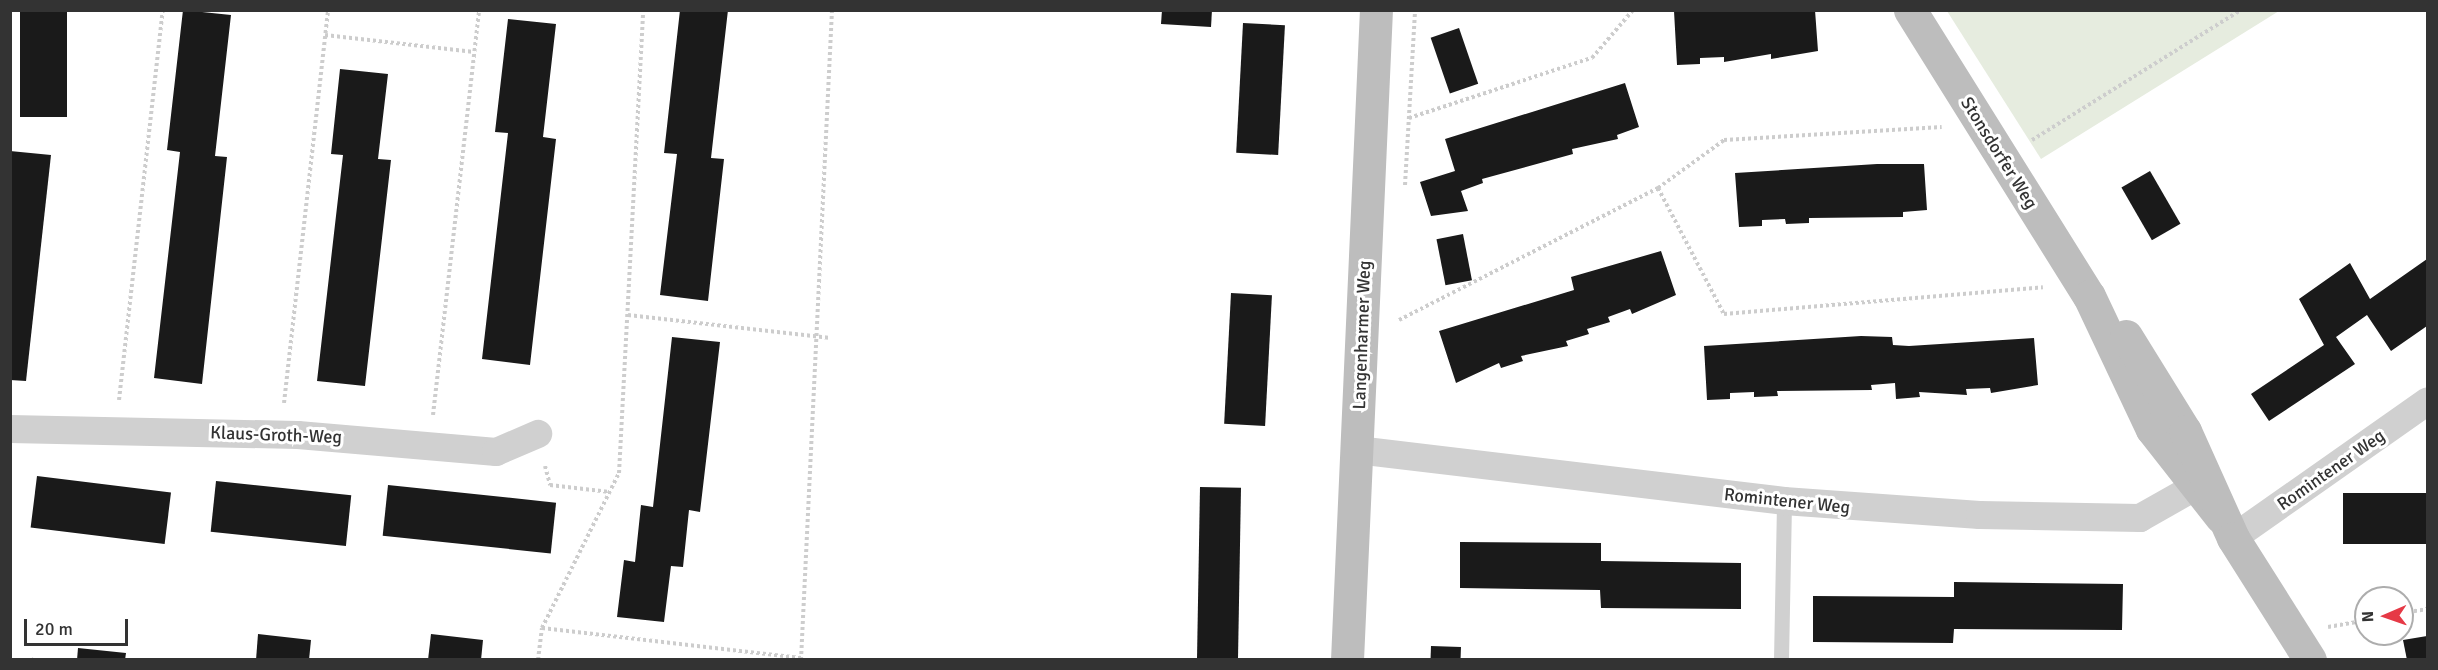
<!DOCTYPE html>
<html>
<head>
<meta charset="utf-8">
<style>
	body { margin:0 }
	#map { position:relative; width:2438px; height:670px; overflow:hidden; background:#fff; font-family:Signika,sans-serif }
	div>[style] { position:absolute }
	.green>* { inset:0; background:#e6ecdf }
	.building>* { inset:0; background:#1a1a1a; transform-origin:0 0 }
	.path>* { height:4px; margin-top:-2px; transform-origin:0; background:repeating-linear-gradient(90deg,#cdcdcd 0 3px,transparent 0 6px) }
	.lane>* { height:15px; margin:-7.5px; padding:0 7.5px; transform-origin:7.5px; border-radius:7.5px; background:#d0d0d0 }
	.street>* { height:28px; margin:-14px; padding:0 14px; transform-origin:14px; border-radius:14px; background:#d0d0d0 }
	.secondary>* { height:33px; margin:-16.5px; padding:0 16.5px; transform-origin:16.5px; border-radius:16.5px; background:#bdbdbd }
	span { translate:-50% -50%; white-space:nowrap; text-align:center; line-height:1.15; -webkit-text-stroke:6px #fff; paint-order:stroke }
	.street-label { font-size:18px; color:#333 }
	.frame { position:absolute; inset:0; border:12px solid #333; pointer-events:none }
	.north { position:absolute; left:2354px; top:586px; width:60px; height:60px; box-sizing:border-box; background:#fff; border:2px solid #adadad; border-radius:50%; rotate:268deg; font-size:16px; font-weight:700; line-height:24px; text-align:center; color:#333 }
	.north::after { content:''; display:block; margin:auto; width:21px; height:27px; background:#e63946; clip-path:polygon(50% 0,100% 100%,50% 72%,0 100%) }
	.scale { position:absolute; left:24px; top:619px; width:104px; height:27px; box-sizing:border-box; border:3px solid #333; border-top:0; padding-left:8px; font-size:18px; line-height:21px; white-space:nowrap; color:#333; -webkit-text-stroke:4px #fff; paint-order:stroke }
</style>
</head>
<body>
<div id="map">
	<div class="green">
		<i style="clip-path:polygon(1947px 11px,2279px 11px,2041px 159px)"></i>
	</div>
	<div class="building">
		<i style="left:20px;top:10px;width:47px;height:107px"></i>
		<i style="clip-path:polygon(183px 10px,231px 15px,215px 156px,227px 157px,202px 384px,154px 378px,180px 152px,167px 150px)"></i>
		<i style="clip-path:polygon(680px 10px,728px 10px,711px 158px,724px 159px,708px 301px,660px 295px,677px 154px,664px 153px)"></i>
		<i style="clip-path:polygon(1162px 10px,1212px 10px,1211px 27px,1161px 24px)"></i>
		<i style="clip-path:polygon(1815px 10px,1818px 51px,1771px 59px,1771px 54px,1724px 62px,1724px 57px,1700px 58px,1700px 64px,1677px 65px,1674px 11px)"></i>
		<i style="clip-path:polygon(508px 19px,556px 24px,543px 137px,556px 139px,530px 365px,482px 359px,508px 133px,495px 132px)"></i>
		<i style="left:1243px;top:23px;width:42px;height:130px;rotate:3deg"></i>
		<i style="left:1459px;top:28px;width:59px;height:30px;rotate:71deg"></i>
		<i style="clip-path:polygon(340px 69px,388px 74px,378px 159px,391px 160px,365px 386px,317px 381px,343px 155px,331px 154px)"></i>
		<i style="clip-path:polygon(1625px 83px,1639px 127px,1617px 135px,1618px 139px,1572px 149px,1573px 154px,1482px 179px,1483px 183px,1461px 191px,1468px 211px,1431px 216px,1420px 182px,1455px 171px,1445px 139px)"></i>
		<i style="clip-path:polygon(10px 151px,51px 155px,26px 381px,10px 380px)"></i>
		<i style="clip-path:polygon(1877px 164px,1924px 164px,1927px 210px,1903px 212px,1903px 217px,1809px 218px,1809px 223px,1786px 224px,1785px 219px,1762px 220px,1762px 226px,1739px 227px,1735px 173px)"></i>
		<i style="left:2150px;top:171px;width:61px;height:33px;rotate:60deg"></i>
		<i style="left:1463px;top:234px;width:47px;height:27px;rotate:79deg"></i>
		<i style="clip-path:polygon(1661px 251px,1676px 295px,1632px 314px,1630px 309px,1608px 317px,1610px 322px,1587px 329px,1589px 334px,1566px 341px,1568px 346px,1521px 356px,1523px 361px,1501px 368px,1499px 363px,1456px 383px,1439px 331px,1574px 290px,1571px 277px)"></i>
		<i style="clip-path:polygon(2427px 259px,2427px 326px,2391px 351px,2367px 315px,2336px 337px,2355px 364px,2269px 421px,2251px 394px,2324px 345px,2299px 299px,2350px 263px,2370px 299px)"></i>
		<i style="left:1231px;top:293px;width:41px;height:131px;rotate:3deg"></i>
		<i style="clip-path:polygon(1861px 336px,1892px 337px,1893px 345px,1909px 346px,2034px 338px,2038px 385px,1991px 393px,1990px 388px,1966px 389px,1967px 395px,1919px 392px,1920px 397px,1896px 399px,1895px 383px,1871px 385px,1872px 390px,1777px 391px,1778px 396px,1754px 397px,1754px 392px,1730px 393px,1730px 399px,1707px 400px,1704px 346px)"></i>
		<i style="clip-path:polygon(672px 337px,720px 342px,700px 512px,689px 510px,683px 567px,671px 566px,664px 622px,617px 617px,624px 560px,635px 562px,641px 505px,653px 507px)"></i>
		<i style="left:37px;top:476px;width:135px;height:52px;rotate:7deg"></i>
		<i style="left:216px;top:481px;width:136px;height:51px;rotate:6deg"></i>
		<i style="left:388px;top:485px;width:169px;height:51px;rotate:6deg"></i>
		<i style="left:1200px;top:487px;width:41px;height:173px;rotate:1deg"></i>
		<i style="left:2427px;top:493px;width:51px;height:84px;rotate:90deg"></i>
		<i style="clip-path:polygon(1460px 542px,1601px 543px,1601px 561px,1741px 563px,1741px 609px,1601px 608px,1600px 590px,1460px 588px)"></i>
		<i style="clip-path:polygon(1954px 582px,2123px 584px,2122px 630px,1954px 629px,1953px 643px,1813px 642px,1813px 596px,1954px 597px)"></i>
		<i style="clip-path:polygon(258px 634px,311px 640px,309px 660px,256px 660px)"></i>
		<i style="clip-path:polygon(431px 634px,483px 640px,481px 660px,428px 660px)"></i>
		<i style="clip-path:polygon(2427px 636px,2427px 660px,2407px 660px,2403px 640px)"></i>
		<i style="left:1431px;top:646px;width:30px;height:14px;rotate:2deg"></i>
		<i style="clip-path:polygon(78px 648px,126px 653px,125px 660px,77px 660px)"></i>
	</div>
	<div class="path">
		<i style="left:325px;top:35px;width:150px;rotate:6.5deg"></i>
		<i style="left:1409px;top:118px;width:193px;rotate:-18.2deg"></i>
		<i style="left:1592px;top:58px;width:63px;rotate:-49.5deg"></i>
		<i style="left:2032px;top:140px;width:246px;rotate:-31.9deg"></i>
		<i style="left:1405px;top:185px;width:175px;rotate:-86.7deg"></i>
		<i style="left:1658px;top:188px;width:142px;rotate:62.4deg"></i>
		<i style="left:1724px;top:314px;width:320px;rotate:-4.8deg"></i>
		<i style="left:628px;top:315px;width:204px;rotate:6.5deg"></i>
		<i style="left:1399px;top:320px;width:291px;rotate:-27deg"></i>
		<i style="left:1658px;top:188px;width:82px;rotate:-36deg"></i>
		<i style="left:1724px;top:140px;width:218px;rotate:-3.4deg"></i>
		<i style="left:119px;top:400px;width:392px;rotate:-83.6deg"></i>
		<i style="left:284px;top:403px;width:395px;rotate:-83.6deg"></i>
		<i style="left:433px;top:415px;width:408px;rotate:-83.5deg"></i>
		<i style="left:545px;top:466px;width:20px;rotate:75deg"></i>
		<i style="left:550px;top:485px;width:60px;rotate:6.7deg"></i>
		<i style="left:2402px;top:613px;width:26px;rotate:-9deg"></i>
		<i style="left:2328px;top:627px;width:39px;rotate:-10deg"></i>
		<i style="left:542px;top:628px;width:261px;rotate:6.6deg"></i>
		<i style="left:33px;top:660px;width:2px;rotate:-63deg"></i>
		<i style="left:538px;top:660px;width:32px;rotate:-83deg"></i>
		<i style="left:542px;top:628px;width:173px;rotate:-63.6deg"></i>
		<i style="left:619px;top:473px;width:464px;rotate:-87deg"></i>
		<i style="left:801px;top:660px;width:651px;rotate:-87.27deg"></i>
	</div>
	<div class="lane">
		<i style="left:1781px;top:660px;width:159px;rotate:-88.9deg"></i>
	</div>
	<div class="street">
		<i style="left:10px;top:429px;width:288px;rotate:1.2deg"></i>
		<i style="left:298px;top:435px;width:199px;rotate:4.9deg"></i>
		<i style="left:496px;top:452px;width:46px;rotate:-23.2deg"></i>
		<i style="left:1357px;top:450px;width:430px;rotate:6.8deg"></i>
		<i style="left:1784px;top:501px;width:196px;rotate:4.1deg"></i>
		<i style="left:1980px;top:515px;width:160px;rotate:1.1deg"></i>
		<i style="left:2140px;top:518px;width:79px;rotate:-29.5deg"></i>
		<i style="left:2233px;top:538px;width:238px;rotate:-35.1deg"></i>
	</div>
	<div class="secondary">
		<i style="left:1910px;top:10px;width:337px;rotate:58deg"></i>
		<i style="left:2089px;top:296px;width:147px;rotate:64.7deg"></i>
		<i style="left:2152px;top:429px;width:112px;rotate:51.9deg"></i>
		<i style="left:2126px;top:336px;width:112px;rotate:58.2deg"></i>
		<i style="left:2185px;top:431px;width:117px;rotate:65.8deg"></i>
		<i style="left:2233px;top:538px;width:144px;rotate:57.7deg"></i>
		<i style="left:1347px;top:660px;width:651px;rotate:-87.45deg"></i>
	</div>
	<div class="street-label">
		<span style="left:1999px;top:153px;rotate:58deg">Stonsdorfer Weg</span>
		<span style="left:1362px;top:335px;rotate:-88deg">Langenharmer Weg</span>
		<span style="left:276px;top:435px;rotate:2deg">Klaus-Groth-Weg</span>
		<span style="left:2331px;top:470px;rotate:-35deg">Romintener Weg</span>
		<span style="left:1787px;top:501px;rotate:6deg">Romintener Weg</span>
	</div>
	<div class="frame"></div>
	<div class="north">N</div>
	<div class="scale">20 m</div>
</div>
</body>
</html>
